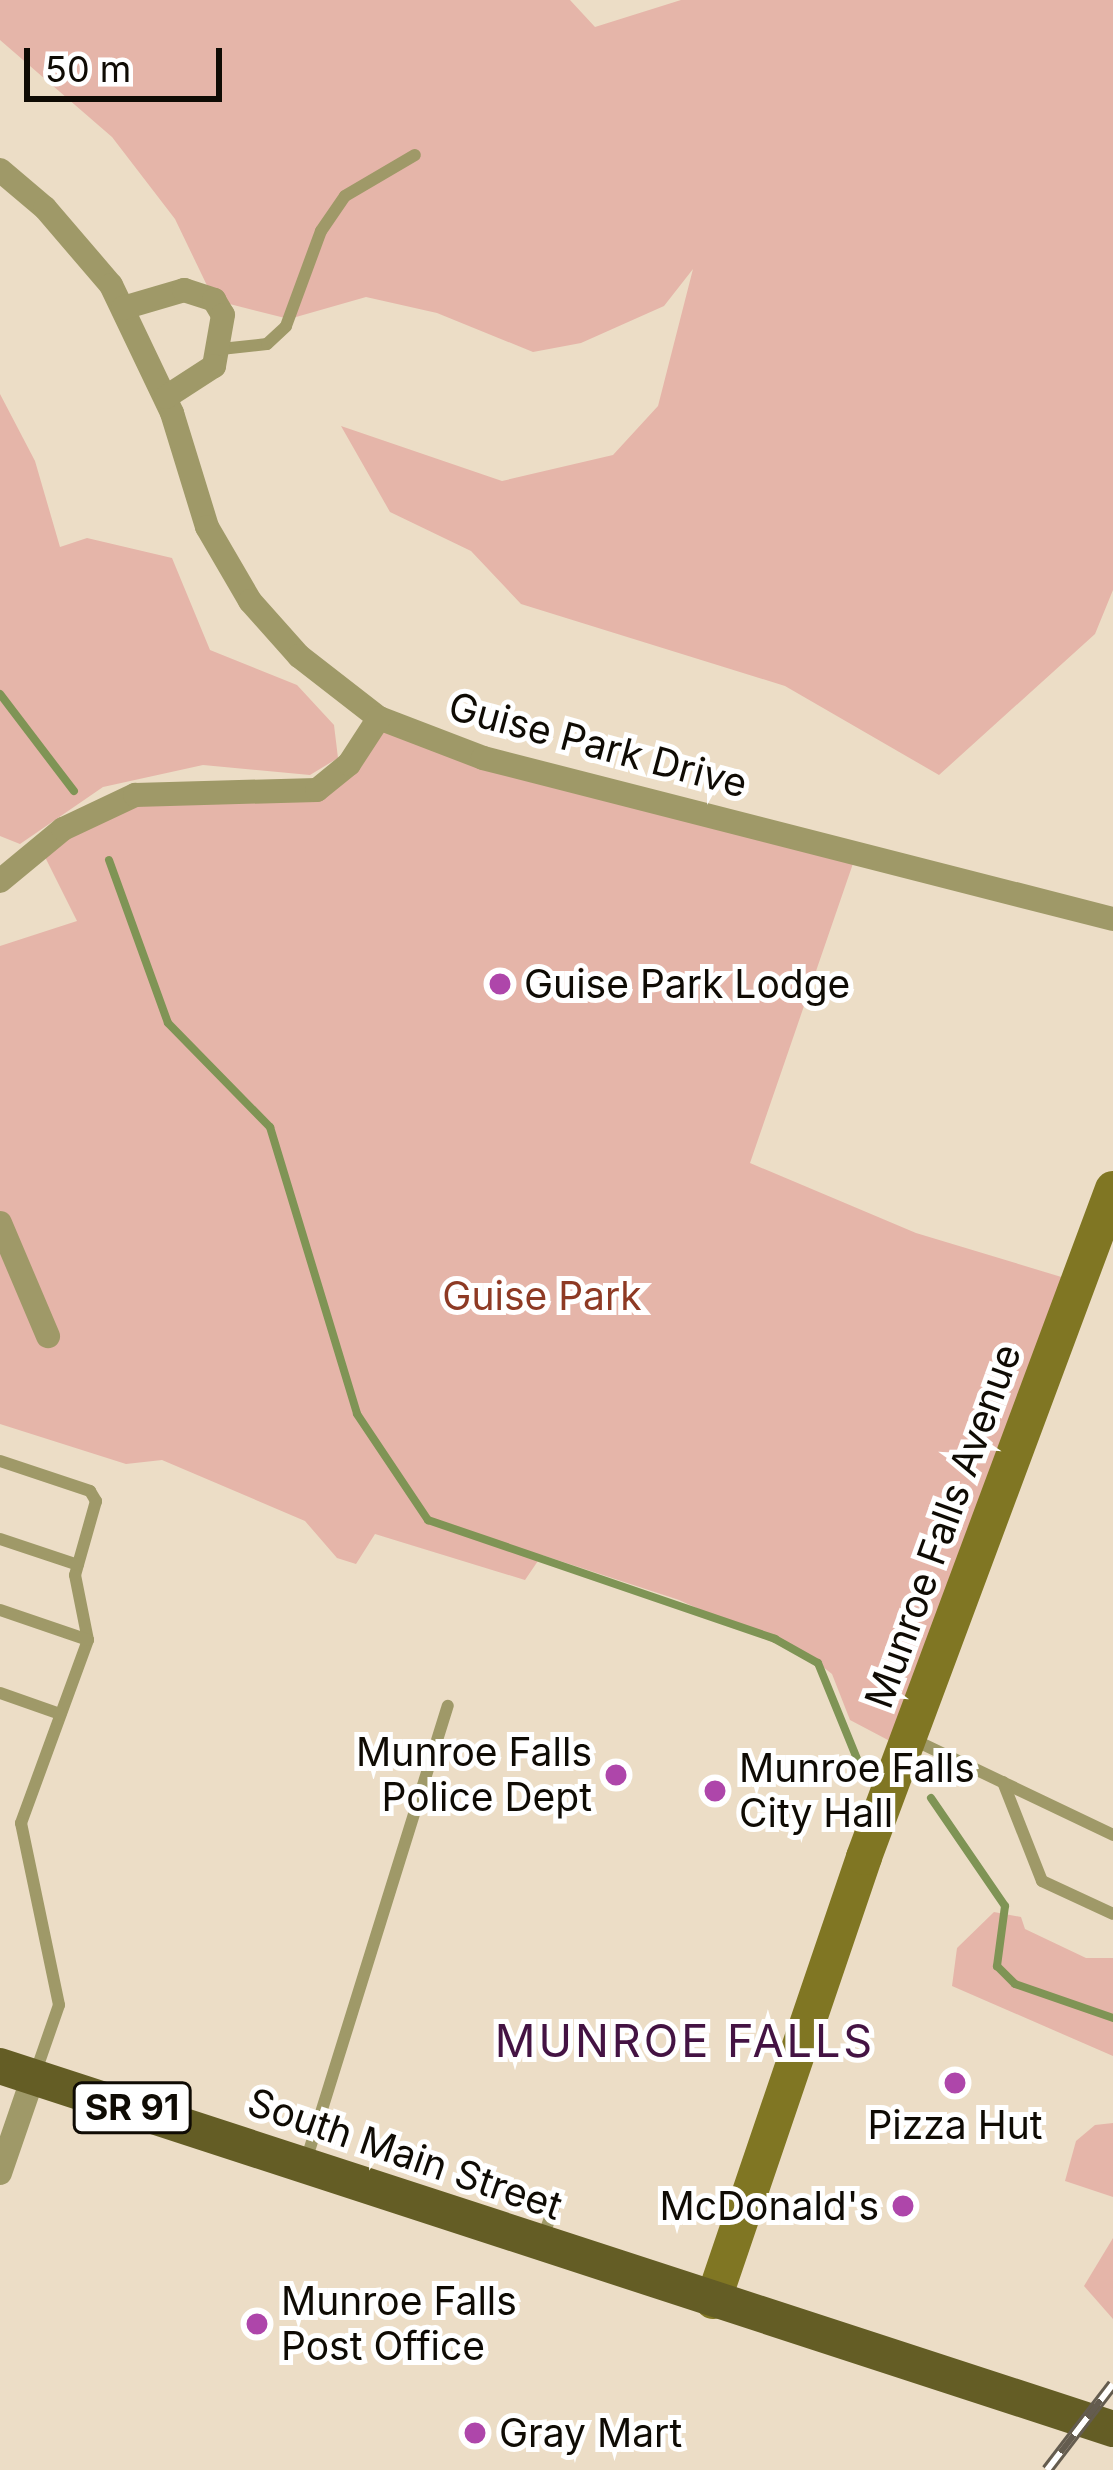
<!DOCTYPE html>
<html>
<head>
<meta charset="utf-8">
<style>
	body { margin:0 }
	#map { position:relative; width:1113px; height:2470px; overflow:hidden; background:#ecddc6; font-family:Inter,sans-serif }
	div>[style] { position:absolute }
	.green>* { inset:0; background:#e5b5a9 }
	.stream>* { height:8px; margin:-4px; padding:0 4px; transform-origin:4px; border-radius:4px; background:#7f9455 }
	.lane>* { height:12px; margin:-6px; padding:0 6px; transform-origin:6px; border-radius:6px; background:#9f9968 }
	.street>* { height:24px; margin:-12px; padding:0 12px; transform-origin:12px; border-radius:12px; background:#9f9968 }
	.secondary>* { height:36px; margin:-18px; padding:0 18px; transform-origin:18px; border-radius:18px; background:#807623 }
	.primary>* { height:36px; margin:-18px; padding:0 18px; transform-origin:18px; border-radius:18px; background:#645d25 }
	.rail>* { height:12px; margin-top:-6px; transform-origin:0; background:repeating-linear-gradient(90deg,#fff 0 22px,#645c4f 0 44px); box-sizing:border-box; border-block:3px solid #645c4f }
	.dots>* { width:33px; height:33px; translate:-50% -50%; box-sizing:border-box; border:6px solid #fff; border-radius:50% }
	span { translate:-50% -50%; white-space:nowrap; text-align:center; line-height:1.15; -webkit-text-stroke:10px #fff; paint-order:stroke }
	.shield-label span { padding:3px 9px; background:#fff; border:3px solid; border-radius:9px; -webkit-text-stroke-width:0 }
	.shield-label { font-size:36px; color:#0f0b04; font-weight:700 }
	.street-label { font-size:39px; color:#0f0b04 }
	.poi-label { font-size:39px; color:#0f0b04 }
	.left { translate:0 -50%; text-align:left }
	.right { translate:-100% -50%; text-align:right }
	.park-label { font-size:39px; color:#8e3a24 }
	.quarter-label { font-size:45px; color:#441343; letter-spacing:3px }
	.scale { position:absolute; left:24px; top:48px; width:198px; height:54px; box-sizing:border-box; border:6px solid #0f0b04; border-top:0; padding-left:15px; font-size:36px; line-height:42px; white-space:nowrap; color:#0f0b04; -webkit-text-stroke:9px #fff; paint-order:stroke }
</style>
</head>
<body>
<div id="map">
	<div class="green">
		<i style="clip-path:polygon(0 0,570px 0,595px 27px,681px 0,1113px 0,1113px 590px,1095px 634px,939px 775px,785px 686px,521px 604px,471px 551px,390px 512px,341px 426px,502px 481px,613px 455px,658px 406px,693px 269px,664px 306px,581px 343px,533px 352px,437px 313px,366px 297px,289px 319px,214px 300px,175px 219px,112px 137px,0 40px)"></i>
		<i style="clip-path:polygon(0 394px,35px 461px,60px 547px,87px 538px,172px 558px,210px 650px,297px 685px,334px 725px,338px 758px,310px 775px,203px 765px,103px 787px,20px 844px,0 836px)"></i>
		<i style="clip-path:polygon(379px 718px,858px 849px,750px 1163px,916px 1233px,1068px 1279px,905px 1749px,850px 1720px,832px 1674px,818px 1663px,679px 1600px,542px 1555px,525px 1580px,375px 1534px,356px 1564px,337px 1558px,305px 1521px,162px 1460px,126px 1464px,0 1424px,0 946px,77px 921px,40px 847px,110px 804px,317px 790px)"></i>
		<i style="clip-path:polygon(994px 1912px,1021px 1917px,1025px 1929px,1086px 1958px,1113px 1958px,1113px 2056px,952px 1986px,957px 1948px)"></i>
		<i style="clip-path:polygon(1113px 2123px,1113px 2197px,1065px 2181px,1076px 2141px,1095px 2125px)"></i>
		<i style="clip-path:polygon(1113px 2238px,1113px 2319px,1084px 2286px)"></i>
	</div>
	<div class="stream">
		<i style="left:0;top:694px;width:122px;rotate:52.7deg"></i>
		<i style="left:109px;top:860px;width:173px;rotate:70.1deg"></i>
		<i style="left:168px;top:1023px;width:146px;rotate:45.6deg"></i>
		<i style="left:270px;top:1127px;width:300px;rotate:73.1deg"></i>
		<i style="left:357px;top:1414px;width:128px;rotate:56.2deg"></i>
		<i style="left:428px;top:1520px;width:367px;rotate:18.9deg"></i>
		<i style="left:775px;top:1639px;width:49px;rotate:29.2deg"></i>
		<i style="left:818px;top:1663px;width:106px;rotate:67.8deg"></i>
		<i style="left:931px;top:1798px;width:131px;rotate:55.6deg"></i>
		<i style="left:1005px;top:1906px;width:61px;rotate:97.6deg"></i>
		<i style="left:997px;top:1966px;width:25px;rotate:45deg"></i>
		<i style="left:1015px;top:1984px;width:104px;rotate:19.1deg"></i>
	</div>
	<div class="lane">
		<i style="left:221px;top:349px;width:46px;rotate:-6.2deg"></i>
		<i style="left:267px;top:344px;width:26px;rotate:-43deg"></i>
		<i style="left:286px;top:326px;width:101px;rotate:-69.8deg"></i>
		<i style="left:321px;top:231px;width:42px;rotate:-55.6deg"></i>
		<i style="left:345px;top:196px;width:81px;rotate:-30.4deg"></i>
		<i style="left:0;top:1461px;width:95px;rotate:18.4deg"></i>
		<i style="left:90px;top:1491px;width:12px;rotate:59deg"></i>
		<i style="left:96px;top:1501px;width:77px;rotate:105.8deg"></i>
		<i style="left:75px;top:1575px;width:66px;rotate:78.7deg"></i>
		<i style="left:88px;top:1640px;width:195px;rotate:110.1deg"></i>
		<i style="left:21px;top:1823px;width:186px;rotate:78.2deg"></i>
		<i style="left:59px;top:2005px;width:70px;rotate:109.2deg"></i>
		<i style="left:0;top:1539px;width:82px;rotate:18.4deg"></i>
		<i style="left:0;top:1610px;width:93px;rotate:18.8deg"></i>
		<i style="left:0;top:1693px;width:64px;rotate:19.3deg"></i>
		<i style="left:910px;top:1738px;width:225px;rotate:25.5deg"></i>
		<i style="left:1003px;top:1782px;width:106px;rotate:68.5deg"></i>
		<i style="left:1042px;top:1881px;width:78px;rotate:24.9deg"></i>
		<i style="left:305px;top:2164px;width:480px;rotate:-72.7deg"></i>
		<i style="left:543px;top:2237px;width:33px;rotate:-70deg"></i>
	</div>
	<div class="street">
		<i style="left:0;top:170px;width:59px;rotate:40.2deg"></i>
		<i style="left:45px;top:208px;width:101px;rotate:49.4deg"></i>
		<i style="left:111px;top:285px;width:142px;rotate:64.5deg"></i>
		<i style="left:172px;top:413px;width:119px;rotate:72.9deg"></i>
		<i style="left:207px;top:527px;width:86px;rotate:59.8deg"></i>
		<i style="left:250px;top:601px;width:74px;rotate:48.3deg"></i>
		<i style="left:299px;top:656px;width:101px;rotate:37.8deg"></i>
		<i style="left:379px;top:718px;width:111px;rotate:21deg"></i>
		<i style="left:483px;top:758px;width:650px;rotate:14.34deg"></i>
		<i style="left:123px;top:308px;width:64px;rotate:-16.4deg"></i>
		<i style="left:184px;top:290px;width:32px;rotate:18deg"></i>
		<i style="left:214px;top:300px;width:17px;rotate:59deg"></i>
		<i style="left:223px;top:315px;width:52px;rotate:100deg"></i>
		<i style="left:214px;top:366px;width:57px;rotate:147.1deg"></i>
		<i style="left:0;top:881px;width:82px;rotate:-39.5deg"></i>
		<i style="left:63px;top:829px;width:80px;rotate:-25.3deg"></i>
		<i style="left:135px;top:795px;width:182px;rotate:-1.6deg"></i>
		<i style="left:317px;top:790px;width:41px;rotate:-39.1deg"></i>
		<i style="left:349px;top:764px;width:55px;rotate:-56.9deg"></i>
		<i style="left:0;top:1223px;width:123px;rotate:67deg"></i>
		<i style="left:0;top:2173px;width:102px;rotate:-71deg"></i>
	</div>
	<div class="secondary">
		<i style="left:713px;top:2301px;width:469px;rotate:-71.2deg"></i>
		<i style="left:864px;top:1857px;width:713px;rotate:-69.56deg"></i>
	</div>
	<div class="primary">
		<i style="left:0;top:2066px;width:1171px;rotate:18.06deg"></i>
	</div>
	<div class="rail">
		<i style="left:1047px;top:2470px;width:108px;rotate:-52.5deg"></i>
	</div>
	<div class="dots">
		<i style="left:500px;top:984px;background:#ae46aa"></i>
		<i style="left:616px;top:1775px;background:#ae46aa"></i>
		<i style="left:715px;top:1791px;background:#ae46aa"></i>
		<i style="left:955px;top:2083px;background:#ae46aa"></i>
		<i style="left:903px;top:2206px;background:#ae46aa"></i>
		<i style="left:257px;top:2324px;background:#ae46aa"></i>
		<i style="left:475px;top:2433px;background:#ae46aa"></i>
	</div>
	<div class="shield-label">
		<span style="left:132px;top:2108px">SR 91</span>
	</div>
	<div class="street-label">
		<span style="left:598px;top:745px;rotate:15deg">Guise Park Drive</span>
		<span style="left:943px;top:1526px;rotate:-70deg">Munroe Falls Avenue</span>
		<span style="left:405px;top:2154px;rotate:19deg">South Main Street</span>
	</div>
	<div class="poi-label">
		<span class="left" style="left:524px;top:984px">Guise Park Lodge</span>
		<span class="right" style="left:592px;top:1775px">Munroe Falls<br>Police Dept</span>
		<span class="left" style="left:739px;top:1791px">Munroe Falls<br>City Hall</span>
		<span style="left:955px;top:2125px">Pizza Hut</span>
		<span class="right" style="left:879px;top:2206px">McDonald's</span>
		<span class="left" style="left:281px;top:2324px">Munroe Falls<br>Post Office</span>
		<span class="left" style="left:499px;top:2433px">Gray Mart</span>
	</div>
	<div class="park-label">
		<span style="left:542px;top:1296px">Guise Park</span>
	</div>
	<div class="quarter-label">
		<span style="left:685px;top:2041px">MUNROE FALLS</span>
	</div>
	<div class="scale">50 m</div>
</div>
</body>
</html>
